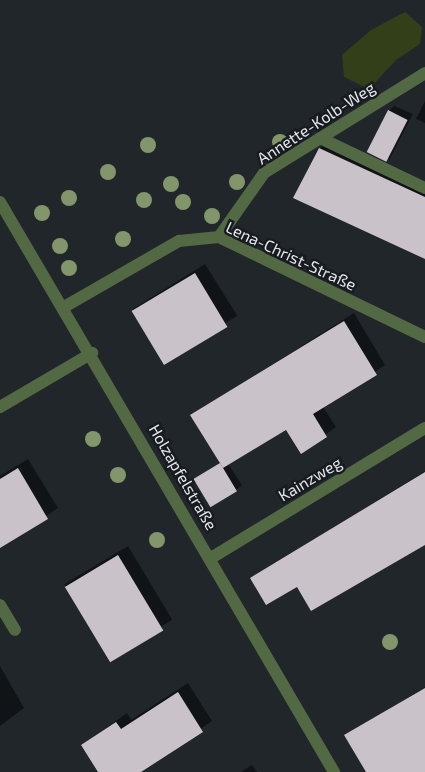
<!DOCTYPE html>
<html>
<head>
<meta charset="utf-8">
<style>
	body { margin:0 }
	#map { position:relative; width:425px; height:772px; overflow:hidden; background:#21262b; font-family:"Exo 2",sans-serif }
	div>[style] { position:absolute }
	.green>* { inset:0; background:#333f19 }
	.shadow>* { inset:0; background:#0007; transform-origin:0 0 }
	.building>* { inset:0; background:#cac2c9; transform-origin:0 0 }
	.street>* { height:12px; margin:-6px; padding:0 6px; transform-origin:6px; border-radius:6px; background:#536943 }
	.trees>* { width:16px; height:16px; margin:-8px; border-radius:50%; background:#83956a }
	span { translate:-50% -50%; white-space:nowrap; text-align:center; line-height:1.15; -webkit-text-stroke:5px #181c21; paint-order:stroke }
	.street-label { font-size:16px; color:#e4e7eb }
</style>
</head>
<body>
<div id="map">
	<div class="green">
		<i style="clip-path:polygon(405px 12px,422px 27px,420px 44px,396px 60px,369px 89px,344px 77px,342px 55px,371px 30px)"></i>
	</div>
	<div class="shadow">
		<i style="clip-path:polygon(425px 101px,425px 123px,416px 119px)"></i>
		<i style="clip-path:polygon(394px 106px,413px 114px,389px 160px,389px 111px)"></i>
		<i style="clip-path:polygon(327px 141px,425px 182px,425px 257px,294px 198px,316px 152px)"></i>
		<i style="left:205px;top:264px;width:61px;height:85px;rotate:58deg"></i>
		<i style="clip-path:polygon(354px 313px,385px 365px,323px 407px,336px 427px,301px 452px,286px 428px,228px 464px,242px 485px,236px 490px,195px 480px,221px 462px,192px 415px)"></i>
		<i style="clip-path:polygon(28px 459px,58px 508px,4px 545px,0 476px)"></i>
		<i style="clip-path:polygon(425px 471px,425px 543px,297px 585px,252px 578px)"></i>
		<i style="left:128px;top:546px;width:86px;height:74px;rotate:59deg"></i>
		<i style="clip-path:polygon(0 666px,24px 708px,0 726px)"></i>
		<i style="clip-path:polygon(188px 683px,212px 721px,138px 772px,99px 772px,82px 745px,127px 713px,131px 720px)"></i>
		<i style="clip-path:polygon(425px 687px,425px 772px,367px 772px,346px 735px)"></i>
		<i style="clip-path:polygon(252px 765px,257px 772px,241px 772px)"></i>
	</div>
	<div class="building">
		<i style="left:388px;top:110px;width:22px;height:47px;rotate:27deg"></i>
		<i style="clip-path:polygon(319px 148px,425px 197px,425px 259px,293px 198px)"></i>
		<i style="left:195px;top:273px;width:63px;height:74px;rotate:59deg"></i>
		<i style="clip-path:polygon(344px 321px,377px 375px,313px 414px,327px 437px,301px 454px,286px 430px,223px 468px,190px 415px)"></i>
		<i style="left:220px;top:463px;width:33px;height:31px;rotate:59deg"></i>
		<i style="clip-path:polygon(18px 468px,48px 519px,0 548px,0 479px)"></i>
		<i style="clip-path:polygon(425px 472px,425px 545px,311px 611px,297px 587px,266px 605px,250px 578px)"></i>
		<i style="left:118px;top:555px;width:88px;height:62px;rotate:59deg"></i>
		<i style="clip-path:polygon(425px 688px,425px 772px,366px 772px,344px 735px)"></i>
		<i style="clip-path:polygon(178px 692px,203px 732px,141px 772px,98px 772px,81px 745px,116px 722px,121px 729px)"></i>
	</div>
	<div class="street">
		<i style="left:320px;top:138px;width:116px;rotate:25.5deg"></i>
		<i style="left:0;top:202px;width:661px;rotate:59.63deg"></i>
		<i style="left:219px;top:237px;width:78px;rotate:-54.9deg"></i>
		<i style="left:264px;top:173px;width:190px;rotate:-31.8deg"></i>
		<i style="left:64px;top:307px;width:133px;rotate:-29.9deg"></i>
		<i style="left:179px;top:241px;width:40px;rotate:-5.7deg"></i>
		<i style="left:219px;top:237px;width:229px;rotate:25.9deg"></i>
		<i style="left:0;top:407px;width:107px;rotate:-30.4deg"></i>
		<i style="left:211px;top:558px;width:250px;rotate:-31.3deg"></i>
		<i style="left:0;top:605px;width:29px;rotate:59deg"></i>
	</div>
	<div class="trees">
		<i style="left:280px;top:142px"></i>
		<i style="left:148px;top:145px"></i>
		<i style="left:108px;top:172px"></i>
		<i style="left:237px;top:182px"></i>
		<i style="left:171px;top:184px"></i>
		<i style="left:69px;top:198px"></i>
		<i style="left:144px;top:200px"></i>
		<i style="left:183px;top:202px"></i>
		<i style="left:42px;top:213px"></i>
		<i style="left:212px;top:216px"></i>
		<i style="left:123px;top:239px"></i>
		<i style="left:60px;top:246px"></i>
		<i style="left:69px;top:268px"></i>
		<i style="left:93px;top:439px"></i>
		<i style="left:118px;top:475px"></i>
		<i style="left:157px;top:540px"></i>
		<i style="left:390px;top:642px"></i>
	</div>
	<div class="street-label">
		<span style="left:316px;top:123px;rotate:-33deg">Annette-Kolb-Weg</span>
		<span style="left:291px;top:256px;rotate:25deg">Lena-Christ-Straße</span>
		<span style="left:183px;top:477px;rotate:60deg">Holzapfelstraße</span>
		<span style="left:310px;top:479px;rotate:-31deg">Kainzweg</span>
	</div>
</div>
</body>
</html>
